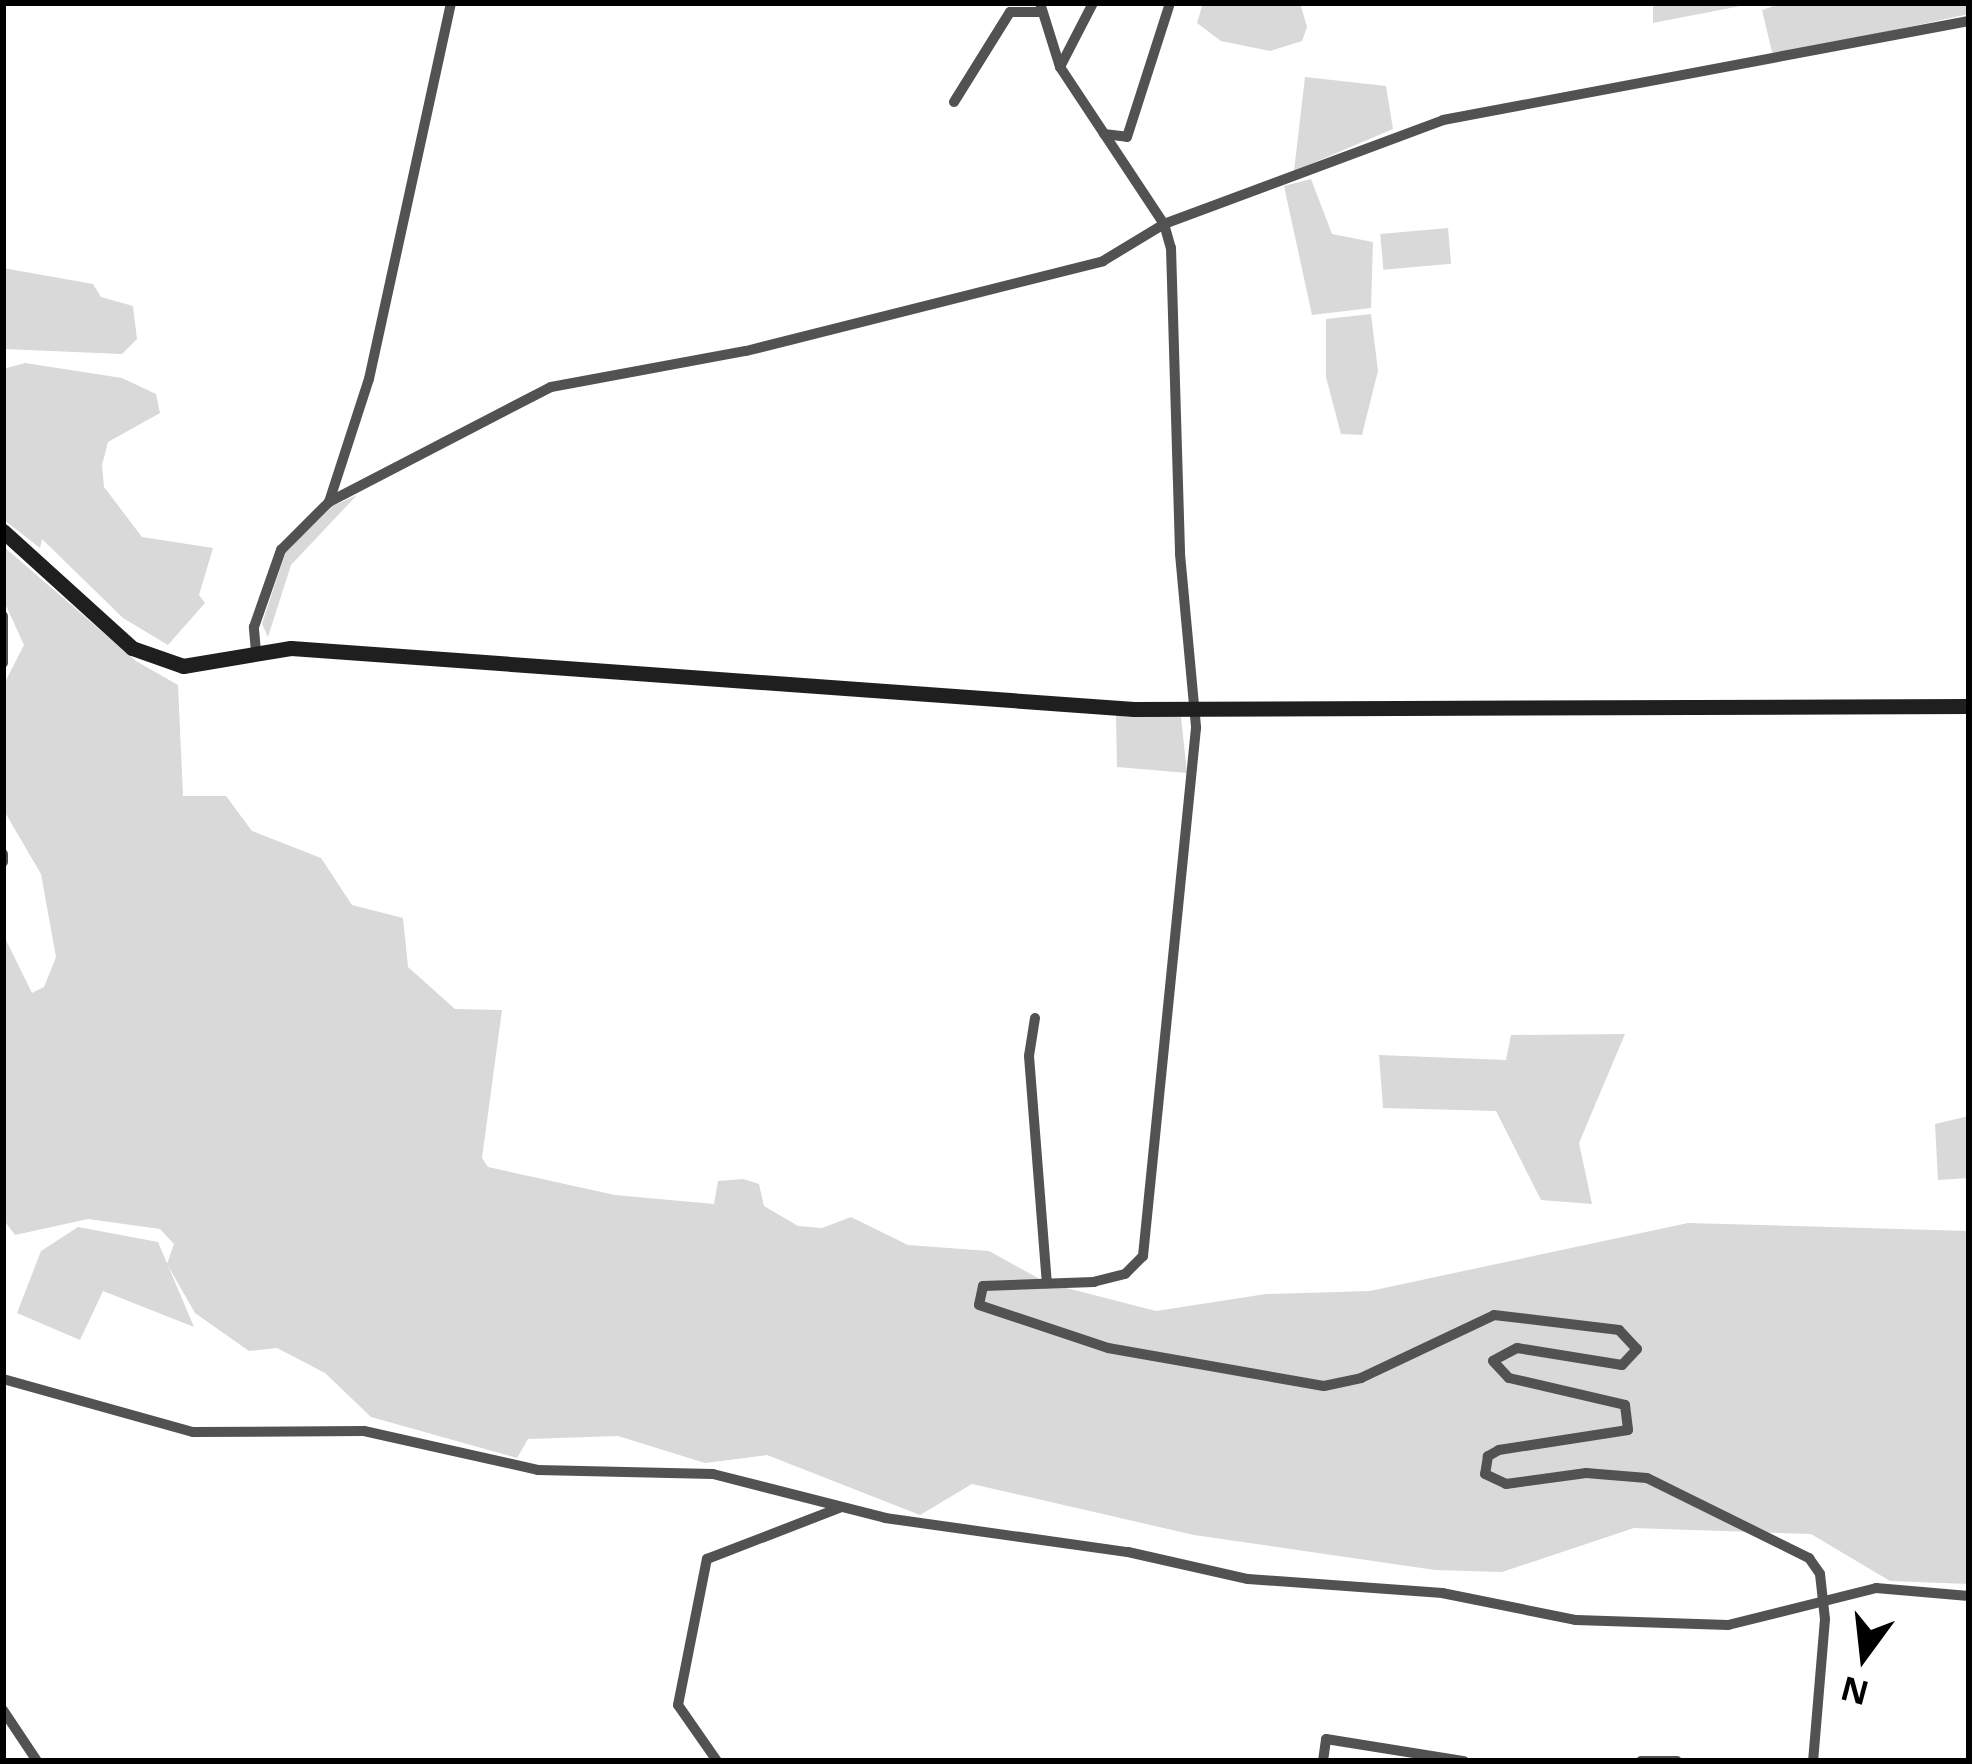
<!DOCTYPE html>
<html>
<head>
<meta charset="utf-8">
<style>
	body { margin:0 }
	#map { position:relative; width:1972px; height:1764px; overflow:hidden; background:#fff; font-family:"Noto Sans",sans-serif }
	div>[style] { position:absolute }
	.green>* { inset:0; background:#d9d9d9; transform-origin:0 0 }
	.street>* { height:10px; margin:-5px; padding:0 5px; transform-origin:5px; border-radius:5px; background:#525252 }
	.secondary>* { height:15px; margin:-7.5px; padding:0 7.5px; transform-origin:7.5px; border-radius:7.5px; background:#1f1f1f }
	span { translate:-50% -50%; white-space:nowrap; text-align:center; line-height:1.15; -webkit-text-stroke:9px #fff; paint-order:stroke }
	.frame { position:absolute; inset:0; border:6px solid #000; pointer-events:none }
	.north { position:absolute; left:1804px; top:1596px; width:120px; height:120px; -webkit-text-stroke:9px #fff; paint-order:stroke; rotate:195deg; font-size:33px; font-weight:700; line-height:48px; text-align:center; color:#000 }
	.north::after { content:''; display:block; margin:auto; width:42px; height:54px; background:#000; clip-path:polygon(50% 0,100% 100%,50% 72%,0 100%) }
</style>
</head>
<body>
<div id="map">
	<div class="green">
		<i style="clip-path:polygon(1203px 3px,1300px 3px,1307px 27px,1302px 41px,1270px 51px,1221px 41px,1197px 23px)"></i>
		<i style="clip-path:polygon(1653px 3px,1756px 3px,1653px 23px)"></i>
		<i style="clip-path:polygon(1783px 3px,1969px 3px,1969px 14px,1773px 56px,1762px 10px)"></i>
		<i style="clip-path:polygon(1305px 77px,1386px 86px,1393px 129px,1294px 171px)"></i>
		<i style="clip-path:polygon(1311px 179px,1332px 234px,1373px 242px,1371px 308px,1312px 315px,1284px 186px)"></i>
		<i style="left:1448px;top:228px;width:36px;height:68px;rotate:85deg"></i>
		<i style="clip-path:polygon(3px 268px,93px 284px,101px 297px,133px 306px,137px 339px,122px 354px,3px 349px)"></i>
		<i style="clip-path:polygon(1371px 314px,1378px 371px,1362px 435px,1341px 434px,1326px 377px,1326px 319px)"></i>
		<i style="clip-path:polygon(25px 363px,122px 378px,156px 394px,160px 413px,108px 442px,102px 465px,104px 487px,142px 537px,213px 548px,199px 595px,205px 603px,168px 645px,123px 618px,42px 539px,40px 548px,3px 519px,3px 369px)"></i>
		<i style="clip-path:polygon(357px 495px,291px 565px,268px 637px,262px 624px,286px 551px,333px 506px)"></i>
		<i style="clip-path:polygon(3px 546px,136px 661px,178px 685px,183px 796px,226px 796px,252px 831px,321px 858px,352px 905px,403px 918px,408px 967px,455px 1009px,502px 1010px,482px 1158px,488px 1167px,615px 1195px,714px 1204px,718px 1181px,743px 1179px,759px 1184px,764px 1206px,798px 1226px,822px 1228px,851px 1217px,908px 1245px,989px 1251px,1047px 1283px,1156px 1311px,1266px 1294px,1370px 1291px,1688px 1223px,1969px 1231px,1969px 1584px,1890px 1581px,1811px 1534px,1634px 1528px,1502px 1572px,1435px 1570px,1194px 1535px,972px 1484px,920px 1515px,767px 1455px,705px 1463px,618px 1436px,528px 1439px,517px 1458px,371px 1417px,325px 1373px,277px 1348px,249px 1351px,195px 1313px,167px 1264px,174px 1244px,160px 1229px,88px 1219px,15px 1235px,3px 1219px,3px 934px,32px 993px,44px 987px,56px 957px,41px 874px,3px 809px,3px 686px,24px 645px,3px 599px)"></i>
		<i style="clip-path:polygon(1116px 714px,1181px 717px,1187px 773px,1117px 767px)"></i>
		<i style="clip-path:polygon(1625px 1034px,1579px 1143px,1592px 1204px,1541px 1200px,1496px 1111px,1383px 1108px,1379px 1055px,1506px 1060px,1511px 1035px)"></i>
		<i style="clip-path:polygon(1969px 1116px,1969px 1178px,1938px 1180px,1935px 1124px)"></i>
		<i style="clip-path:polygon(78px 1227px,158px 1242px,194px 1327px,103px 1291px,80px 1340px,17px 1313px,41px 1251px)"></i>
	</div>
	<div class="street">
		<i style="left:1040px;top:3px;width:67px;rotate:72.6deg"></i>
		<i style="left:1060px;top:67px;width:188px;rotate:56.5deg"></i>
		<i style="left:1164px;top:224px;width:25px;rotate:74deg"></i>
		<i style="left:1171px;top:248px;width:306px;rotate:88.3deg"></i>
		<i style="left:1180px;top:554px;width:175px;rotate:84.7deg"></i>
		<i style="left:1196px;top:728px;width:531px;rotate:95.73deg"></i>
		<i style="left:1143px;top:1256px;width:25px;rotate:135deg"></i>
		<i style="left:1125px;top:1274px;width:32px;rotate:166deg"></i>
		<i style="left:1094px;top:1282px;width:111px;rotate:177.9deg"></i>
		<i style="left:983px;top:1286px;width:19px;rotate:102deg"></i>
		<i style="left:979px;top:1305px;width:136px;rotate:18.4deg"></i>
		<i style="left:1108px;top:1348px;width:219px;rotate:10deg"></i>
		<i style="left:1324px;top:1386px;width:38px;rotate:-12deg"></i>
		<i style="left:1361px;top:1378px;width:147px;rotate:-25.3deg"></i>
		<i style="left:1494px;top:1315px;width:126px;rotate:6.8deg"></i>
		<i style="left:1619px;top:1330px;width:26px;rotate:47deg"></i>
		<i style="left:1637px;top:1349px;width:22px;rotate:133deg"></i>
		<i style="left:1622px;top:1365px;width:106px;rotate:-170.8deg"></i>
		<i style="left:1517px;top:1348px;width:27px;rotate:152deg"></i>
		<i style="left:1493px;top:1361px;width:23px;rotate:47deg"></i>
		<i style="left:1509px;top:1378px;width:119px;rotate:13.1deg"></i>
		<i style="left:1625px;top:1405px;width:25px;rotate:83deg"></i>
		<i style="left:1628px;top:1430px;width:131px;rotate:171.2deg"></i>
		<i style="left:1499px;top:1450px;width:13px;rotate:151deg"></i>
		<i style="left:1488px;top:1456px;width:18px;rotate:99deg"></i>
		<i style="left:1485px;top:1474px;width:23px;rotate:25deg"></i>
		<i style="left:1506px;top:1484px;width:81px;rotate:-7.8deg"></i>
		<i style="left:1586px;top:1473px;width:61px;rotate:4.7deg"></i>
		<i style="left:1647px;top:1478px;width:181px;rotate:26.3deg"></i>
		<i style="left:1809px;top:1558px;width:19px;rotate:55deg"></i>
		<i style="left:1820px;top:1574px;width:45px;rotate:83.7deg"></i>
		<i style="left:1825px;top:1619px;width:143px;rotate:94.8deg"></i>
		<i style="left:1060px;top:67px;width:72px;rotate:-62.7deg"></i>
		<i style="left:954px;top:102px;width:106px;rotate:-58.1deg"></i>
		<i style="left:1010px;top:12px;width:30px"></i>
		<i style="left:1104px;top:134px;width:23px;rotate:7deg"></i>
		<i style="left:1127px;top:137px;width:141px;rotate:-72.2deg"></i>
		<i style="left:329px;top:502px;width:129px;rotate:-72deg"></i>
		<i style="left:369px;top:379px;width:385px;rotate:-77.7deg"></i>
		<i style="left:3px;top:616px;width:47px;rotate:90deg"></i>
		<i style="left:256px;top:652px;width:25px;rotate:-95deg"></i>
		<i style="left:254px;top:627px;width:82px;rotate:-70.7deg"></i>
		<i style="left:281px;top:550px;width:68px;rotate:-45deg"></i>
		<i style="left:329px;top:502px;width:250px;rotate:-27.4deg"></i>
		<i style="left:551px;top:387px;width:198px;rotate:-10.5deg"></i>
		<i style="left:746px;top:351px;width:368px;rotate:-14.1deg"></i>
		<i style="left:1103px;top:261px;width:71px;rotate:-31.2deg"></i>
		<i style="left:1164px;top:224px;width:298px;rotate:-20.4deg"></i>
		<i style="left:1443px;top:120px;width:535px;rotate:-10.66deg"></i>
		<i style="left:3px;top:854px;width:8px;rotate:90deg"></i>
		<i style="left:1035px;top:1018px;width:38px;rotate:99deg"></i>
		<i style="left:1029px;top:1056px;width:228px;rotate:85.5deg"></i>
		<i style="left:3px;top:1379px;width:197px;rotate:15.6deg"></i>
		<i style="left:193px;top:1432px;width:171px;rotate:-0.3deg"></i>
		<i style="left:364px;top:1431px;width:178px;rotate:12.6deg"></i>
		<i style="left:538px;top:1470px;width:175px;rotate:1.3deg"></i>
		<i style="left:713px;top:1474px;width:178px;rotate:14.3deg"></i>
		<i style="left:885px;top:1518px;width:245px;rotate:8deg"></i>
		<i style="left:1128px;top:1552px;width:123px;rotate:12.7deg"></i>
		<i style="left:1248px;top:1579px;width:195px;rotate:4.1deg"></i>
		<i style="left:1442px;top:1593px;width:137px;rotate:11.4deg"></i>
		<i style="left:1576px;top:1620px;width:152px;rotate:1.9deg"></i>
		<i style="left:1728px;top:1625px;width:153px;rotate:-14deg"></i>
		<i style="left:1876px;top:1588px;width:93px;rotate:4.9deg"></i>
		<i style="left:3px;top:1710px;width:61px;rotate:56.3deg"></i>
		<i style="left:717px;top:1761px;width:68px;rotate:-124.9deg"></i>
		<i style="left:678px;top:1705px;width:149px;rotate:-78.8deg"></i>
		<i style="left:707px;top:1559px;width:142px;rotate:-21.1deg"></i>
		<i style="left:1323px;top:1761px;width:22px;rotate:-82deg"></i>
		<i style="left:1326px;top:1739px;width:140px;rotate:9.1deg"></i>
		<i style="left:1641px;top:1761px;width:36px"></i>
	</div>
	<div class="secondary">
		<i style="left:3px;top:531px;width:174px;rotate:42.2deg"></i>
		<i style="left:132px;top:648px;width:54px;rotate:19.4deg"></i>
		<i style="left:183px;top:666px;width:109px;rotate:-9.5deg"></i>
		<i style="left:291px;top:648px;width:845px;rotate:4.14deg"></i>
		<i style="left:1134px;top:709px;width:835px;rotate:-0.21deg"></i>
	</div>
	<div class="frame"></div>
	<div class="north">N</div>
</div>
</body>
</html>
